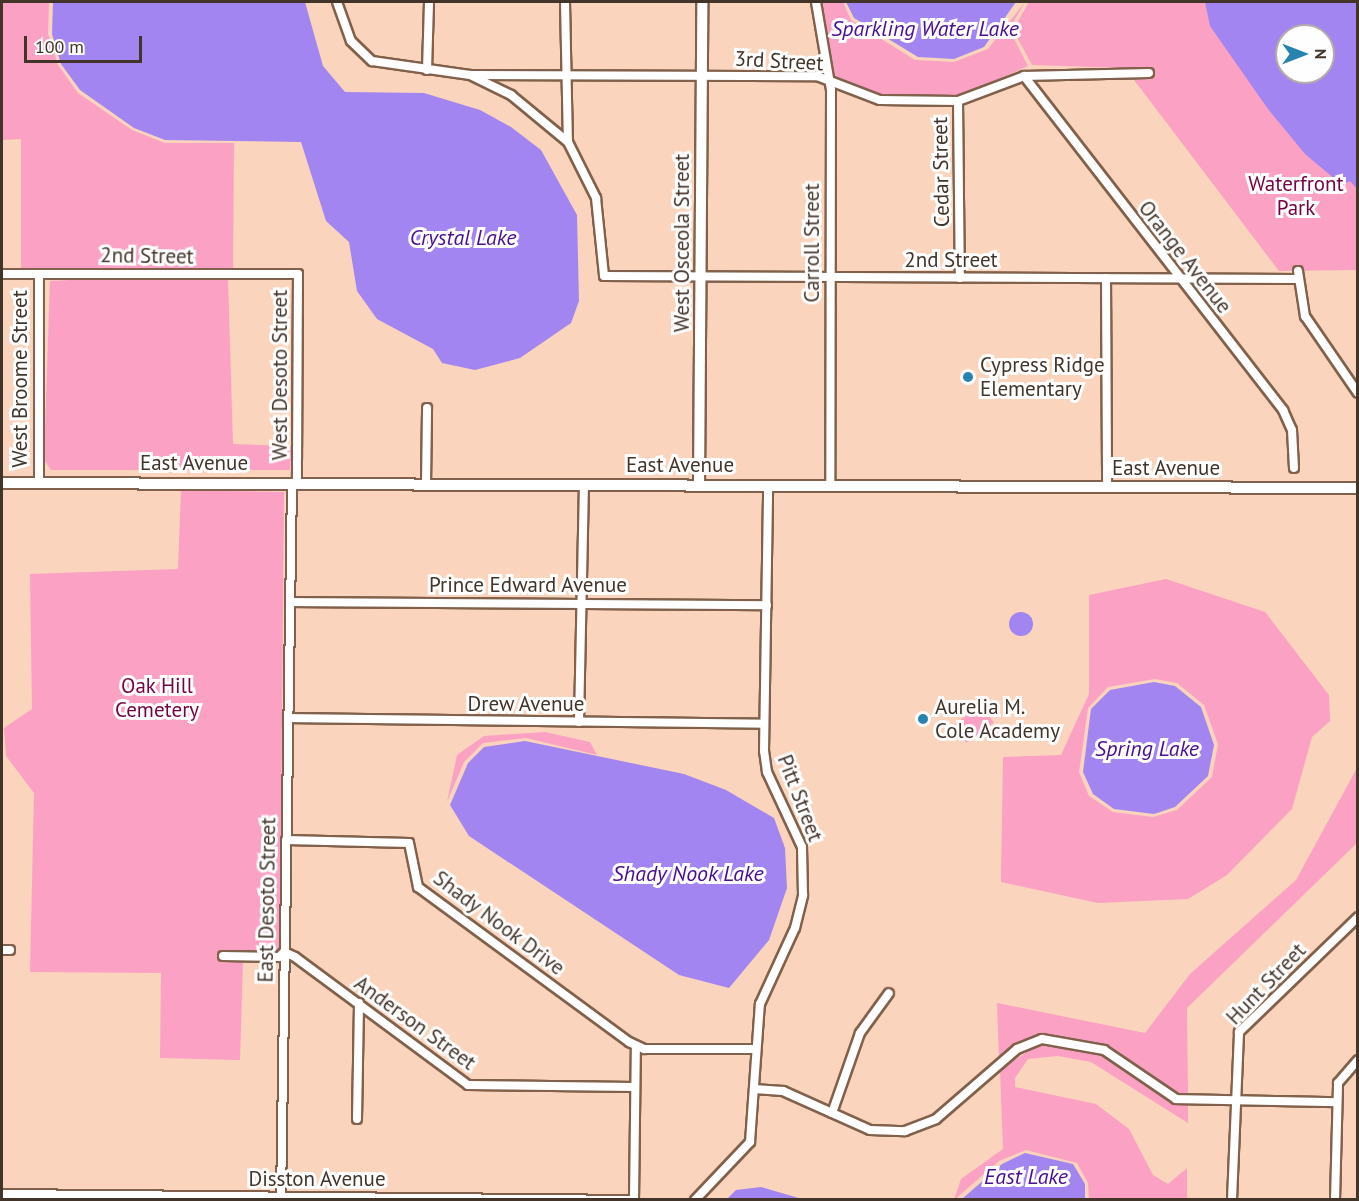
<!DOCTYPE html>
<html>
<head>
<meta charset="utf-8">
<style>
	body { margin:0 }
	#map { position:relative; width:1359px; height:1201px; overflow:hidden; background:#fad4bc; font-family:"PT Sans",sans-serif }
	div>[style] { position:absolute }
	.green>* { inset:0; background:#faa1c4; transform-origin:0 0 }
	.water>* { inset:0; background:#a285f0 }
	.round { border-radius:50% }
	.roads { filter:drop-shadow(2px 0 #81614b) drop-shadow(-2px 0 #81614b) drop-shadow(0 2px #81614b) drop-shadow(0 -2px #81614b) }
	.minor>* { height:8px; margin:-4px; padding:0 4px; transform-origin:4px; border-radius:4px; background:#fff }
	.tertiary>* { height:10px; margin:-5px; padding:0 5px; transform-origin:5px; border-radius:5px; background:#fff }
	.dots>* { width:16px; height:16px; translate:-50% -50%; box-sizing:border-box; border:3px solid #fefefe; border-radius:50% }
	span { translate:-50% -50%; white-space:nowrap; text-align:center; line-height:1.15; -webkit-text-stroke:6px #fefefe; paint-order:stroke }
	.street-label { font-size:21px; color:#43342a }
	.park-label { font-size:21px; color:#730343 }
	.poi-label { font-size:21px; color:#43342a }
	.left { translate:0 -50%; text-align:left }
	.water-label { font-size:22px; color:#490f91; font-style:italic }
	.frame { position:absolute; inset:0; border:3px solid #43342a; pointer-events:none }
	.north { position:absolute; left:1275px; top:24px; width:60px; height:60px; box-sizing:border-box; background:#fefefe; border:2px solid #b3ada9; border-radius:50%; rotate:90deg; font-size:16px; font-weight:700; line-height:24px; text-align:center; color:#43342a }
	.north::after { content:''; display:block; margin:auto; width:21px; height:27px; background:#2784b1; clip-path:polygon(50% 0,100% 100%,50% 72%,0 100%) }
	.scale { position:absolute; left:24px; top:36px; width:118px; height:27px; box-sizing:border-box; border:3px solid #43342a; border-top:0; padding-left:8px; font-size:18px; line-height:21px; white-space:nowrap; color:#43342a; -webkit-text-stroke:4px #fefefe; paint-order:stroke }
</style>
</head>
<body>
<div id="map">
	<div class="green">
		<i style="clip-path:polygon(2px 2px,49px 2px,48px 34px,58px 65px,78px 93px,132px 130px,165px 143px,234px 143px,233px 271px,21px 270px,21px 139px,2px 140px)"></i>
		<i style="clip-path:polygon(821px 2px,843px 2px,851px 20px,915px 60px,954px 62px,988px 49px,1025px 2px,1009px 29px,1028px 66px,958px 97px,881px 96px,833px 77px)"></i>
		<i style="clip-path:polygon(1029px 2px,1211px 2px,1357px 178px,1357px 270px,1279px 271px,1125px 68px,1032px 65px,1013px 30px)"></i>
		<i style="clip-path:polygon(111px 278px,228px 279px,233px 444px,292px 446px,290px 470px,51px 470px,44px 460px,50px 281px)"></i>
		<i style="clip-path:polygon(181px 490px,284px 492px,280px 961px,243px 961px,240px 1060px,160px 1058px,161px 973px,30px 972px,34px 793px,6px 756px,4px 728px,32px 709px,30px 574px,178px 569px)"></i>
		<i style="clip-path:polygon(evenodd,1166px 579px,1265px 612px,1329px 695px,1330px 721px,1312px 737px,1292px 809px,1227px 875px,1188px 899px,1098px 903px,1001px 882px,1003px 757px,1061px 755px,1089px 694px,1089px 595px,1166px 579px,1155px 679px,1177px 683px,1204px 705px,1218px 744px,1212px 777px,1177px 810px,1153px 817px,1113px 812px,1089px 796px,1079px 772px,1088px 708px,1108px 687px,1155px 679px)"></i>
		<i style="left:981px;top:705px;width:22px;height:34px;rotate:54deg"></i>
		<i style="clip-path:polygon(545px 732px,590px 742px,597px 755px,526px 738px,483px 743px,464px 762px,447px 802px,457px 755px,484px 736px)"></i>
		<i style="clip-path:polygon(1357px 768px,1357px 843px,1187px 1008px,1188px 1095px,1177px 1095px,1121px 1054px,1069px 1037px,1033px 1036px,999px 1058px,997px 1003px,1145px 1033px,1190px 974px,1296px 880px)"></i>
		<i style="clip-path:polygon(1042px 1043px,1102px 1054px,1167px 1099px,1188px 1103px,1188px 1123px,1091px 1062px,1058px 1056px,1028px 1059px,1015px 1078px,1015px 1087px,1096px 1104px,1129px 1129px,1153px 1175px,1168px 1184px,1187px 1168px,1187px 1199px,1089px 1199px,1088px 1183px,1077px 1163px,1026px 1150px,999px 1161px,954px 1200px,961px 1179px,1003px 1149px,1000px 1069px)"></i>
	</div>
	<div class="water">
		<i style="clip-path:polygon(53px 2px,305px 2px,323px 66px,345px 92px,424px 93px,480px 110px,511px 127px,541px 150px,577px 215px,579px 301px,571px 323px,520px 358px,475px 370px,442px 363px,433px 349px,377px 319px,357px 291px,349px 242px,326px 221px,301px 142px,165px 140px,134px 128px,80px 90px,61px 64px,52px 34px)"></i>
		<i style="clip-path:polygon(846px 2px,1016px 2px,984px 47px,954px 59px,918px 57px,854px 18px)"></i>
		<i style="clip-path:polygon(evenodd,1205px 2px,1357px 2px,1357px 189px,1350px 181px,1342px 185px,1305px 154px,1268px 109px,1210px 26px,1205px 2px,1287px 36px,1323px 36px,1323px 72px,1287px 72px,1287px 36px)"></i>
		<i class="round" style="left:1009px;top:612px;width:24px;height:24px"></i>
		<i style="clip-path:polygon(1154px 682px,1175px 686px,1201px 707px,1214px 745px,1208px 776px,1175px 807px,1154px 814px,1114px 809px,1093px 794px,1083px 772px,1091px 709px,1110px 690px)"></i>
		<i style="clip-path:polygon(525px 741px,684px 774px,726px 790px,774px 818px,785px 848px,787px 888px,769px 940px,729px 988px,679px 975px,469px 836px,450px 805px,468px 763px,484px 747px)"></i>
		<i style="clip-path:polygon(1025px 1153px,1073px 1164px,1085px 1184px,1085px 1199px,962px 1199px,1002px 1164px)"></i>
		<i style="clip-path:polygon(761px 1187px,802px 1199px,727px 1199px,736px 1190px)"></i>
	</div>
	<div class="roads">
		<div class="minor">
			<i style="left:337px;top:2px;width:41px;rotate:70.3deg"></i>
			<i style="left:351px;top:41px;width:29px;rotate:44deg"></i>
			<i style="left:372px;top:61px;width:99px;rotate:8.1deg"></i>
			<i style="left:470px;top:75px;width:46px;rotate:26deg"></i>
			<i style="left:511px;top:95px;width:74px;rotate:39.5deg"></i>
			<i style="left:568px;top:142px;width:63px;rotate:63.4deg"></i>
			<i style="left:596px;top:198px;width:78px;rotate:84.1deg"></i>
			<i style="left:604px;top:276px;width:694px;rotate:0.25deg"></i>
			<i style="left:565px;top:2px;width:139px;rotate:88.8deg"></i>
			<i style="left:816px;top:2px;width:89px;rotate:80.3deg"></i>
			<i style="left:831px;top:90px;width:396px;rotate:90.1deg"></i>
			<i style="left:427px;top:70px;width:68px;rotate:-88.3deg"></i>
			<i style="left:473px;top:75px;width:344px;rotate:0.2deg"></i>
			<i style="left:817px;top:76px;width:67px;rotate:20.9deg"></i>
			<i style="left:880px;top:100px;width:78px;rotate:0.7deg"></i>
			<i style="left:958px;top:101px;width:71px;rotate:-20.7deg"></i>
			<i style="left:1024px;top:76px;width:125px;rotate:-1.4deg"></i>
			<i style="left:1024px;top:76px;width:423px;rotate:52.2deg"></i>
			<i style="left:1283px;top:410px;width:22px;rotate:66deg"></i>
			<i style="left:1292px;top:430px;width:38px;rotate:87deg"></i>
			<i style="left:958px;top:101px;width:177px;rotate:89.4deg"></i>
			<i style="left:1298px;top:271px;width:46px;rotate:81.2deg"></i>
			<i style="left:1305px;top:316px;width:93px;rotate:55.5deg"></i>
			<i style="left:2px;top:274px;width:296px"></i>
			<i style="left:298px;top:274px;width:209px;rotate:90.3deg"></i>
			<i style="left:1106px;top:278px;width:209px;rotate:89.7deg"></i>
			<i style="left:39px;top:483px;width:208px;rotate:-90deg"></i>
			<i style="left:426px;top:484px;width:76px;rotate:-89.2deg"></i>
			<i style="left:290px;top:602px;width:477px;rotate:0.4deg"></i>
			<i style="left:288px;top:718px;width:476px;rotate:0.7deg"></i>
			<i style="left:579px;top:722px;width:237px;rotate:-88.8deg"></i>
			<i style="left:286px;top:840px;width:123px;rotate:1.4deg"></i>
			<i style="left:409px;top:843px;width:45px;rotate:78.4deg"></i>
			<i style="left:418px;top:887px;width:262px;rotate:36.3deg"></i>
			<i style="left:629px;top:1042px;width:17px;rotate:25deg"></i>
			<i style="left:644px;top:1049px;width:112px"></i>
			<i style="left:2px;top:950px;width:8px"></i>
			<i style="left:223px;top:956px;width:56px;rotate:1deg"></i>
			<i style="left:279px;top:957px;width:7px;rotate:-45deg"></i>
			<i style="left:284px;top:952px;width:12px;rotate:24deg"></i>
			<i style="left:295px;top:957px;width:215px;rotate:36.5deg"></i>
			<i style="left:468px;top:1085px;width:167px;rotate:0.7deg"></i>
			<i style="left:754px;top:1089px;width:29px;rotate:4deg"></i>
			<i style="left:783px;top:1091px;width:95px;rotate:24.1deg"></i>
			<i style="left:870px;top:1130px;width:35px;rotate:2deg"></i>
			<i style="left:905px;top:1131px;width:33px;rotate:-21deg"></i>
			<i style="left:936px;top:1119px;width:107px;rotate:-40.8deg"></i>
			<i style="left:1017px;top:1049px;width:27px;rotate:-22deg"></i>
			<i style="left:1042px;top:1039px;width:63px;rotate:10.1deg"></i>
			<i style="left:1104px;top:1050px;width:87px;rotate:34.2deg"></i>
			<i style="left:1176px;top:1099px;width:159px;rotate:1.1deg"></i>
			<i style="left:832px;top:1113px;width:85px;rotate:-70.7deg"></i>
			<i style="left:860px;top:1033px;width:49px;rotate:-54.1deg"></i>
			<i style="left:357px;top:1119px;width:116px;rotate:-89deg"></i>
			<i style="left:2px;top:1194px;width:631px;rotate:0.54deg"></i>
			<i style="left:281px;top:1200px;width:717px;rotate:-89.12deg"></i>
			<i style="left:634px;top:1200px;width:154px;rotate:-89.3deg"></i>
			<i style="left:695px;top:1200px;width:80px;rotate:-46.5deg"></i>
			<i style="left:750px;top:1142px;width:138px;rotate:-85.9deg"></i>
			<i style="left:760px;top:1004px;width:84px;rotate:-65.3deg"></i>
			<i style="left:795px;top:928px;width:34px;rotate:-76deg"></i>
			<i style="left:803px;top:895px;width:48px;rotate:-91.2deg"></i>
			<i style="left:802px;top:847px;width:83px;rotate:-115deg"></i>
			<i style="left:767px;top:772px;width:21px;rotate:-98deg"></i>
			<i style="left:764px;top:751px;width:266px;rotate:-89.1deg"></i>
			<i style="left:1232px;top:1200px;width:168px;rotate:-87.6deg"></i>
			<i style="left:1239px;top:1032px;width:165px;rotate:-44deg"></i>
			<i style="left:1335px;top:1200px;width:117px;rotate:-88.5deg"></i>
			<i style="left:1338px;top:1083px;width:30px;rotate:-49deg"></i>
		</div>
		<div class="tertiary">
			<i style="left:2px;top:483px;width:1356px;rotate:0.21deg"></i>
			<i style="left:699px;top:485px;width:483px;rotate:-89.6deg"></i>
		</div>
	</div>
	<div class="dots">
		<i style="left:968px;top:377px;background:#2784b1"></i>
		<i style="left:923px;top:719px;background:#2784b1"></i>
	</div>
	<div class="street-label">
		<span style="left:779px;top:61px;rotate:3deg">3rd Street</span>
		<span style="left:941px;top:172px;rotate:-91deg">Cedar Street</span>
		<span style="left:682px;top:243px;rotate:-90deg">West Osceola Street</span>
		<span style="left:812px;top:243px;rotate:-90deg">Carroll Street</span>
		<span style="left:147px;top:256px;rotate:1deg">2nd Street</span>
		<span style="left:1185px;top:257px;rotate:52deg">Orange Avenue</span>
		<span style="left:951px;top:260px">2nd Street</span>
		<span style="left:280px;top:375px;rotate:-90deg">West Desoto Street</span>
		<span style="left:20px;top:379px;rotate:-90deg">West Broome Street</span>
		<span style="left:194px;top:463px">East Avenue</span>
		<span style="left:680px;top:465px">East Avenue</span>
		<span style="left:1166px;top:468px">East Avenue</span>
		<span style="left:528px;top:585px">Prince Edward Avenue</span>
		<span style="left:526px;top:704px">Drew Avenue</span>
		<span style="left:800px;top:798px;rotate:69deg">Pitt Street</span>
		<span style="left:267px;top:900px;rotate:-89deg">East Desoto Street</span>
		<span style="left:499px;top:923px;rotate:37deg">Shady Nook Drive</span>
		<span style="left:1266px;top:984px;rotate:-46deg">Hunt Street</span>
		<span style="left:415px;top:1023px;rotate:36deg">Anderson Street</span>
		<span style="left:317px;top:1179px">Disston Avenue</span>
	</div>
	<div class="park-label">
		<span style="left:1296px;top:196px">Waterfront<br>Park</span>
		<span style="left:157px;top:698px">Oak Hill<br>Cemetery</span>
	</div>
	<div class="poi-label">
		<span class="left" style="left:980px;top:377px">Cypress Ridge<br>Elementary</span>
		<span class="left" style="left:935px;top:719px">Aurelia M.<br>Cole Academy</span>
	</div>
	<div class="water-label">
		<span style="left:925px;top:29px">Sparkling Water Lake</span>
		<span style="left:463px;top:238px">Crystal Lake</span>
		<span style="left:1147px;top:749px">Spring Lake</span>
		<span style="left:688px;top:874px">Shady Nook Lake</span>
		<span style="left:1026px;top:1177px">East Lake</span>
	</div>
	<div class="frame"></div>
	<div class="north">N</div>
	<div class="scale">100 m</div>
</div>
</body>
</html>
